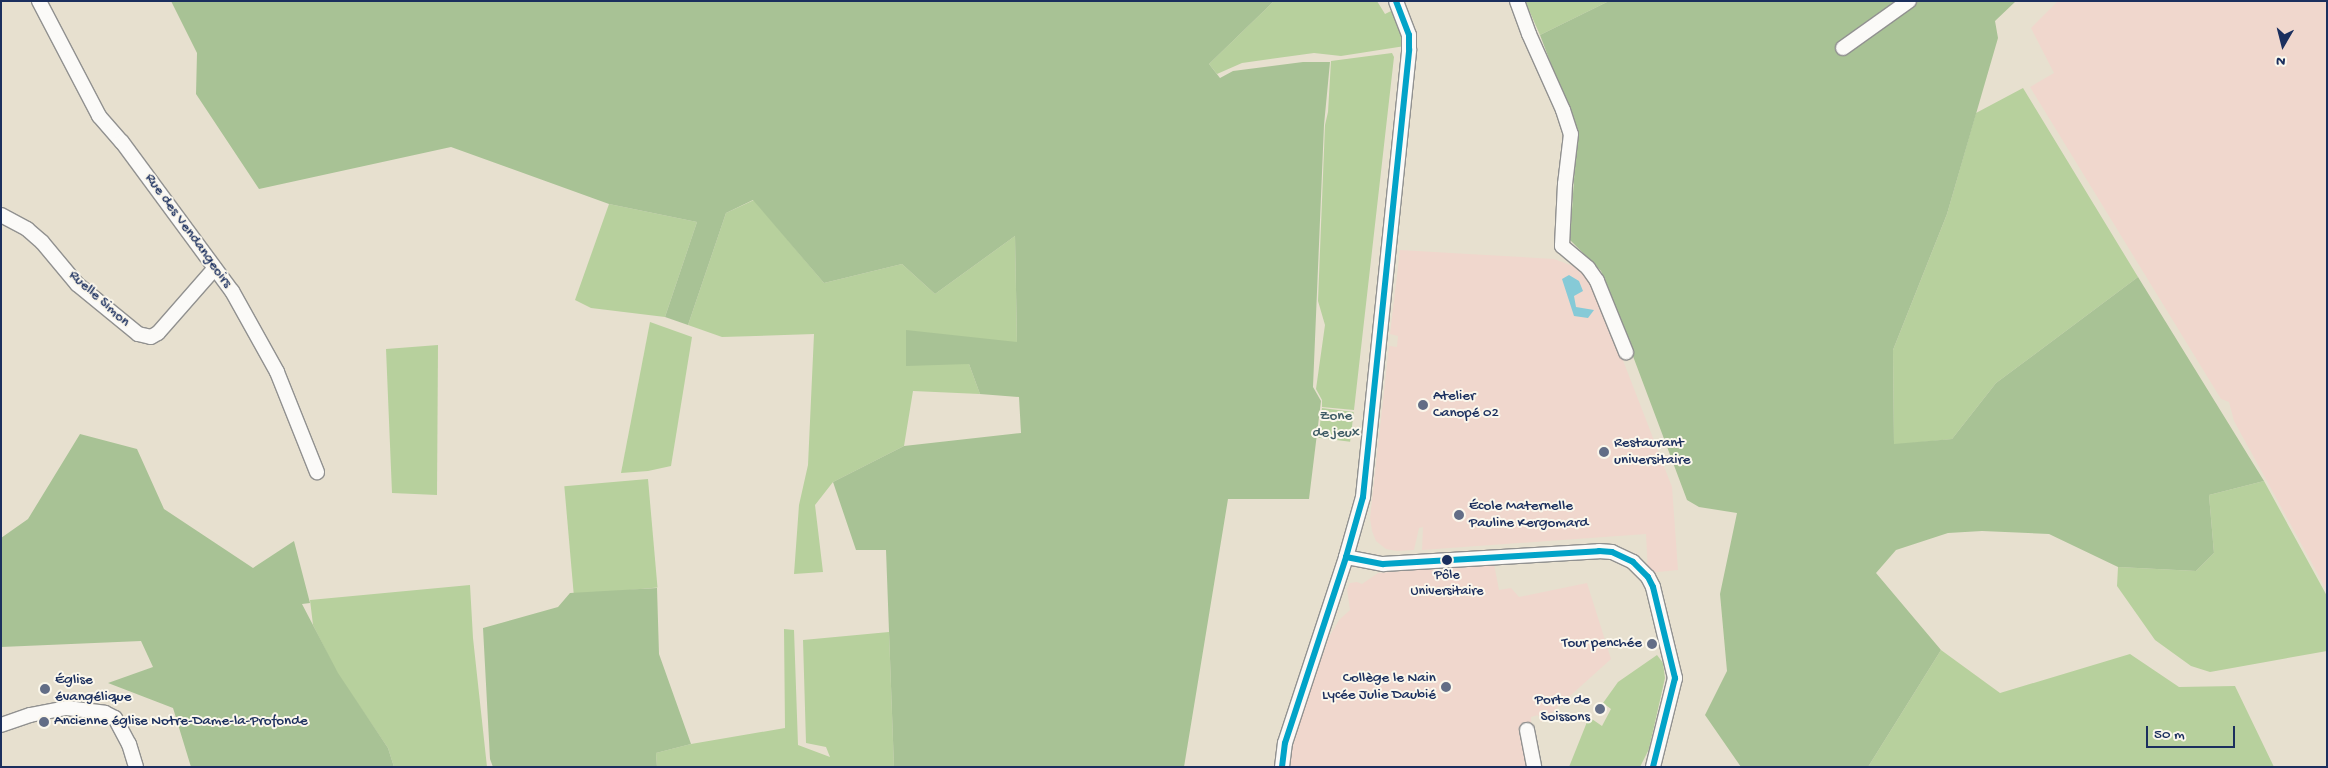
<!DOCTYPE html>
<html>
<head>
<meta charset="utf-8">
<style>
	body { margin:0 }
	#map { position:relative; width:2328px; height:768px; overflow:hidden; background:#e7e0cf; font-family:"Gochi Hand",sans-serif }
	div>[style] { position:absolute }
	.built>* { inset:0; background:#f0d7cd }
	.green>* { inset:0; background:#b7d09d; transform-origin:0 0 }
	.forest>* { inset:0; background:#a8c295 }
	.water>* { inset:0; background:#86cad7 }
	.roads { filter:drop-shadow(1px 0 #919190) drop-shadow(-1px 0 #919190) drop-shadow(0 1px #919190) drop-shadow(0 -1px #919190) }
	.minor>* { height:14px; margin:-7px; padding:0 7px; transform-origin:7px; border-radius:7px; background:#fbfaf8 }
	.bus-1>* { height:6px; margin:-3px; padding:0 3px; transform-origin:3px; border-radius:3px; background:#01a3c8 }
	.dots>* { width:14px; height:14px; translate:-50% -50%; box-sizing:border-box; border:2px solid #fbf7ec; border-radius:50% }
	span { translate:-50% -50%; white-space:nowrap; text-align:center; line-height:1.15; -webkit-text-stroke:4px #fbf7ec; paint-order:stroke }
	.bus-label { font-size:14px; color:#1b2f5e }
	.street-label { font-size:15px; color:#1b2f5e }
	.poi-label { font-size:15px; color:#1b2f5e }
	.left { translate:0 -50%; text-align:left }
	.right { translate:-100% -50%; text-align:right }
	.park-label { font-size:15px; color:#3e5b65 }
	.frame { position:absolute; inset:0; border:2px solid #1b2f5e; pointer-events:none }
	.north { position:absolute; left:2258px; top:20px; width:50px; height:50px; -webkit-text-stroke:4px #fbf7ec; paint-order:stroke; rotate:188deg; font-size:14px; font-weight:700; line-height:20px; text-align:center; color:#1b2f5e }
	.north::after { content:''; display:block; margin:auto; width:18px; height:22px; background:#1b2f5e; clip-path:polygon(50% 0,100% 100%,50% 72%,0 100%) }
	.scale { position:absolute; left:2146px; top:726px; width:89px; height:22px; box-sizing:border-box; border:2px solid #1b2f5e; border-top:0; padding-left:6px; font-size:15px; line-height:18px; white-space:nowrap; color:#1b2f5e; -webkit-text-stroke:4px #fbf7ec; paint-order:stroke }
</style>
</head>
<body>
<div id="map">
	<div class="built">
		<i style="clip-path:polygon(2058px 1px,2327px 1px,2327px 591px,2234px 421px,2229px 402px,2221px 399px,2030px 87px,2054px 73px,2031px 28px)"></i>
		<i style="clip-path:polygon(1400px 250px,1554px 259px,1578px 268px,1595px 288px,1672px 487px,1678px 570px,1648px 573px,1646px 534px,1422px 550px,1423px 527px,1419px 528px,1414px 550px,1397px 551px,1386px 549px,1376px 541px,1372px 531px,1370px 518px,1389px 346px,1397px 347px,1398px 336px,1390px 334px)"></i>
		<i style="clip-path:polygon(1494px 564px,1499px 590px,1511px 588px,1519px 597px,1587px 583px,1611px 659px,1541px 722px,1538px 715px,1531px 717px,1531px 723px,1523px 725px,1528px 767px,1291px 767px,1291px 756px,1296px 733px,1329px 637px,1339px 620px,1350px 610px,1347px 589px,1350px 583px,1357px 582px,1362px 584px,1378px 573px)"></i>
	</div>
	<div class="green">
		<i style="clip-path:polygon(1274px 1px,1377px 1px,1385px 14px,1395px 9px,1405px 46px,1341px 56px,1314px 53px,1242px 63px,1217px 74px,1209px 64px)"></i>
		<i style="clip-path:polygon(1525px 1px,1609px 1px,1540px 35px)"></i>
		<i style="clip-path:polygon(1392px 53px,1394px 57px,1354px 410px,1322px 407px,1322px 400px,1316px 389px,1325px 325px,1318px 301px,1325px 125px,1328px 112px,1331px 61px)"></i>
		<i style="clip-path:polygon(2023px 88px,2138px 277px,1996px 383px,1952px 439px,1894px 445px,1893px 350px,1947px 214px,1976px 113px)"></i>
		<i style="clip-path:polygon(754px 200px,824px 283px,902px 264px,935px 294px,1015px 236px,1017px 343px,969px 364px,980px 394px,913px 391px,904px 446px,833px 482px,815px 505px,823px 572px,794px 574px,799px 505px,808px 465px,814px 334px,722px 337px,688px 325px,726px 213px)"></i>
		<i style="clip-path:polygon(609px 204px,697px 222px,665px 317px,591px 308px,575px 300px)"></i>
		<i style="clip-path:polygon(650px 322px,692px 337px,671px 466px,648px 471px,621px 473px)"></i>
		<i style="clip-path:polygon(438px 345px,437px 495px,392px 493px,386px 349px)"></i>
		<i style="left:1322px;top:408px;width:32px;height:30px;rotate:7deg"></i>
		<i style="left:648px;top:479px;width:109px;height:84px;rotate:85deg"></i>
		<i style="clip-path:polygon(2264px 481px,2327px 596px,2327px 651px,2210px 672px,2191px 666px,2155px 640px,2117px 586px,2118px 567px,2196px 571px,2214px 553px,2209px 495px)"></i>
		<i style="clip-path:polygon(470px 585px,473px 638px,487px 767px,394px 767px,388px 748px,337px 673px,313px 625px,310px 600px)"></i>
		<i style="clip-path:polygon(784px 629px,794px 630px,798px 745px,830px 757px,826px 747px,806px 743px,803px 640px,889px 632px,894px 767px,657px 767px,656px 753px,691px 744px,785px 728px)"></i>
		<i style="clip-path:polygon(1941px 650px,2000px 693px,2130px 654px,2179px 687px,2235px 686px,2274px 767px,1868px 767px)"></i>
		<i style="clip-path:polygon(1657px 655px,1663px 663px,1665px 678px,1649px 749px,1640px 767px,1569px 767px,1589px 717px,1602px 726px,1611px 709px,1603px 703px,1618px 682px)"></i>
	</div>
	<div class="forest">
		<i style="clip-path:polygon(171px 1px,1274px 1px,1209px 64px,1220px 78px,1233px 71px,1303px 62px,1330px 62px,1324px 125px,1313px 387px,1321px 401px,1309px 499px,1228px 499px,1184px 767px,894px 767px,886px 550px,856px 550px,833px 482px,904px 446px,1021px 433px,1019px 397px,980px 394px,969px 364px,906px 366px,906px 330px,1017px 342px,1015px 236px,935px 294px,902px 264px,824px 283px,753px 200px,726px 213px,688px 325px,665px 317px,697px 222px,609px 204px,451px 147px,259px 189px,196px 94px,197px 53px)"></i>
		<i style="clip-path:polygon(1609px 1px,2016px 1px,1995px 21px,1998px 38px,1947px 214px,1893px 350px,1894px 444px,1952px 439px,1996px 383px,2138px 277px,2264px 481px,2209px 495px,2214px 553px,2196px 571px,2118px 567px,2049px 534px,1982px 531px,1948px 533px,1896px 550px,1876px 573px,1941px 650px,1868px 767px,1741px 767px,1705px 715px,1727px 671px,1720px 594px,1737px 513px,1699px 507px,1687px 500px,1601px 271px,1570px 240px,1577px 133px,1540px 35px)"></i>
		<i style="clip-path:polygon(80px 434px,137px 449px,164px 509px,253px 568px,294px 541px,310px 603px,302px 604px,338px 673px,388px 748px,394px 767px,191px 767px,173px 708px,108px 683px,153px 667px,141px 641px,1px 647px,1px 538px,28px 519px)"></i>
		<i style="clip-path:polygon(657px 588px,659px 654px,691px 744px,656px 753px,657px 767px,493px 767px,490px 759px,483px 628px,558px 607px,570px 593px)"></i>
	</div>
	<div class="water">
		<i style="clip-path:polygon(1569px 275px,1579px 281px,1583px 291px,1574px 296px,1576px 307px,1594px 310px,1588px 318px,1574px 316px,1562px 279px)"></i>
	</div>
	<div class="roads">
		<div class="minor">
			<i style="left:39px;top:1px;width:130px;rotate:62.4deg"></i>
			<i style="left:99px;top:116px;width:35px;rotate:49deg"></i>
			<i style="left:122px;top:142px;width:185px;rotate:53.6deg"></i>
			<i style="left:232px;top:291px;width:93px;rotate:60.9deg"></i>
			<i style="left:277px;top:372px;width:108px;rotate:68.2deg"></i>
			<i style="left:1517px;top:1px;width:35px;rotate:70deg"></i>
			<i style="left:1529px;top:34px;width:83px;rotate:65.9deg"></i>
			<i style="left:1563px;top:110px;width:25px;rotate:72deg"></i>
			<i style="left:1571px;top:134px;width:50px;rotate:96.8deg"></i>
			<i style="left:1565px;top:184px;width:62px;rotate:92.8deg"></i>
			<i style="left:1562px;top:246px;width:34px;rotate:40deg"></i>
			<i style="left:1588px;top:268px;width:16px;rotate:55deg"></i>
			<i style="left:1597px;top:281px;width:77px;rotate:67.8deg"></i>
			<i style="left:1843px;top:48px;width:81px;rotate:-35.5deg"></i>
			<i style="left:1px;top:215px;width:30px;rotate:28deg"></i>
			<i style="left:27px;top:229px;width:20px;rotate:41deg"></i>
			<i style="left:42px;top:242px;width:55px;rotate:50.2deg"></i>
			<i style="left:77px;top:284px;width:79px;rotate:39.3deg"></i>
			<i style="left:138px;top:334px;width:13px;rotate:13deg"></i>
			<i style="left:151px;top:337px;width:8px;rotate:-30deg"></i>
			<i style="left:158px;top:333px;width:86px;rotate:-48.8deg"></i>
			<i style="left:1346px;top:557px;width:38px;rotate:11deg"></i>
			<i style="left:1383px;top:564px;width:216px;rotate:-3.4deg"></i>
			<i style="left:1599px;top:551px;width:13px;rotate:4deg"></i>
			<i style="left:1612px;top:552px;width:23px;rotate:25deg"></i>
			<i style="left:1633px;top:562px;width:21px;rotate:45deg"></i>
			<i style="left:1648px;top:577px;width:11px;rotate:63deg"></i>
			<i style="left:1653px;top:587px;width:94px;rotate:76.4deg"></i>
			<i style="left:1675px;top:678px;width:92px;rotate:103.9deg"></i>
			<i style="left:1px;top:725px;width:31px;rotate:-19deg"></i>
			<i style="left:30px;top:715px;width:38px;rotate:-11deg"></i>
			<i style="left:67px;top:708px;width:38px;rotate:7deg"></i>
			<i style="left:105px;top:713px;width:11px;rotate:27deg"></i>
			<i style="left:115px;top:718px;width:30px;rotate:62deg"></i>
			<i style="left:129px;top:744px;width:24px;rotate:73deg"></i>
			<i style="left:1527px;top:730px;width:38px;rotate:79deg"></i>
			<i style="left:1282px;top:767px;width:24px;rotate:-83deg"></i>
			<i style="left:1285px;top:743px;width:196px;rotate:-71.8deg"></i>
			<i style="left:1346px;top:557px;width:62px;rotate:-74.2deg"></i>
			<i style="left:1363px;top:497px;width:450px;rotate:-84.1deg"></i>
			<i style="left:1409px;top:49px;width:14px;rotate:-90deg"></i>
			<i style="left:1409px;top:35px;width:36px;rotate:-111deg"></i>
		</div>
	</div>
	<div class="bus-1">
		<i style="left:1346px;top:557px;width:38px;rotate:11deg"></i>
		<i style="left:1383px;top:564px;width:216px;rotate:-3.4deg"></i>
		<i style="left:1599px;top:551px;width:13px;rotate:4deg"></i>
		<i style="left:1612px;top:552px;width:23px;rotate:25deg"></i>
		<i style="left:1633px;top:562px;width:21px;rotate:45deg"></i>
		<i style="left:1648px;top:577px;width:11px;rotate:63deg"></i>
		<i style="left:1653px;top:587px;width:94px;rotate:76.4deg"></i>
		<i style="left:1675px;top:678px;width:92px;rotate:103.9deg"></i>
		<i style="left:1282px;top:767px;width:24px;rotate:-83deg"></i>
		<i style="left:1285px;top:743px;width:196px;rotate:-71.8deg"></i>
		<i style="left:1346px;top:557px;width:62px;rotate:-74.2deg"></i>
		<i style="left:1363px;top:497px;width:450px;rotate:-84.1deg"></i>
		<i style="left:1409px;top:49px;width:14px;rotate:-90deg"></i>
		<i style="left:1409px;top:35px;width:36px;rotate:-111deg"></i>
	</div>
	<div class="dots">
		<i style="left:1423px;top:405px;background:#626d86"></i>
		<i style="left:1604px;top:452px;background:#626d86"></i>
		<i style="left:1459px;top:515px;background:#626d86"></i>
		<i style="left:1447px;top:560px;background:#1b2f5e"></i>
		<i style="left:1652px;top:644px;background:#626d86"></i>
		<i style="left:1446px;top:687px;background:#626d86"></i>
		<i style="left:45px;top:689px;background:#626d86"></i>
		<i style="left:1600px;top:709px;background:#626d86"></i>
		<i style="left:44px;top:722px;background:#626d86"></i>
	</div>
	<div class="bus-label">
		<span style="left:1447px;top:584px">Pôle<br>Universitaire</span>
	</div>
	<div class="street-label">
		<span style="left:188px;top:231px;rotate:54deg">Rue des Vendangeoirs</span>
		<span style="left:99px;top:299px;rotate:42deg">Ruelle Simon</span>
	</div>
	<div class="poi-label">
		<span class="left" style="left:1433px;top:405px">Atelier<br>Canopé 02</span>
		<span class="left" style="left:1614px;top:452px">Restaurant<br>universitaire</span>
		<span class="left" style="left:1469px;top:515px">École Maternelle<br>Pauline Kergomard</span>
		<span class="right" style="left:1642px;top:644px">Tour penchée</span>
		<span class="right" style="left:1436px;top:687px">Collège le Nain<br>Lycée Julie Daubié</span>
		<span class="left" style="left:55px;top:689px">Église<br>évangélique</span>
		<span class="right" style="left:1590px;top:709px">Porte de<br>Soissons</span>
		<span class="left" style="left:54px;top:722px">Ancienne église Notre-Dame-la-Profonde</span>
	</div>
	<div class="park-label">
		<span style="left:1336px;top:425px">Zone<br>de jeux</span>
	</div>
	<div class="frame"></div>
	<div class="north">N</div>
	<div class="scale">50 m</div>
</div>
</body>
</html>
